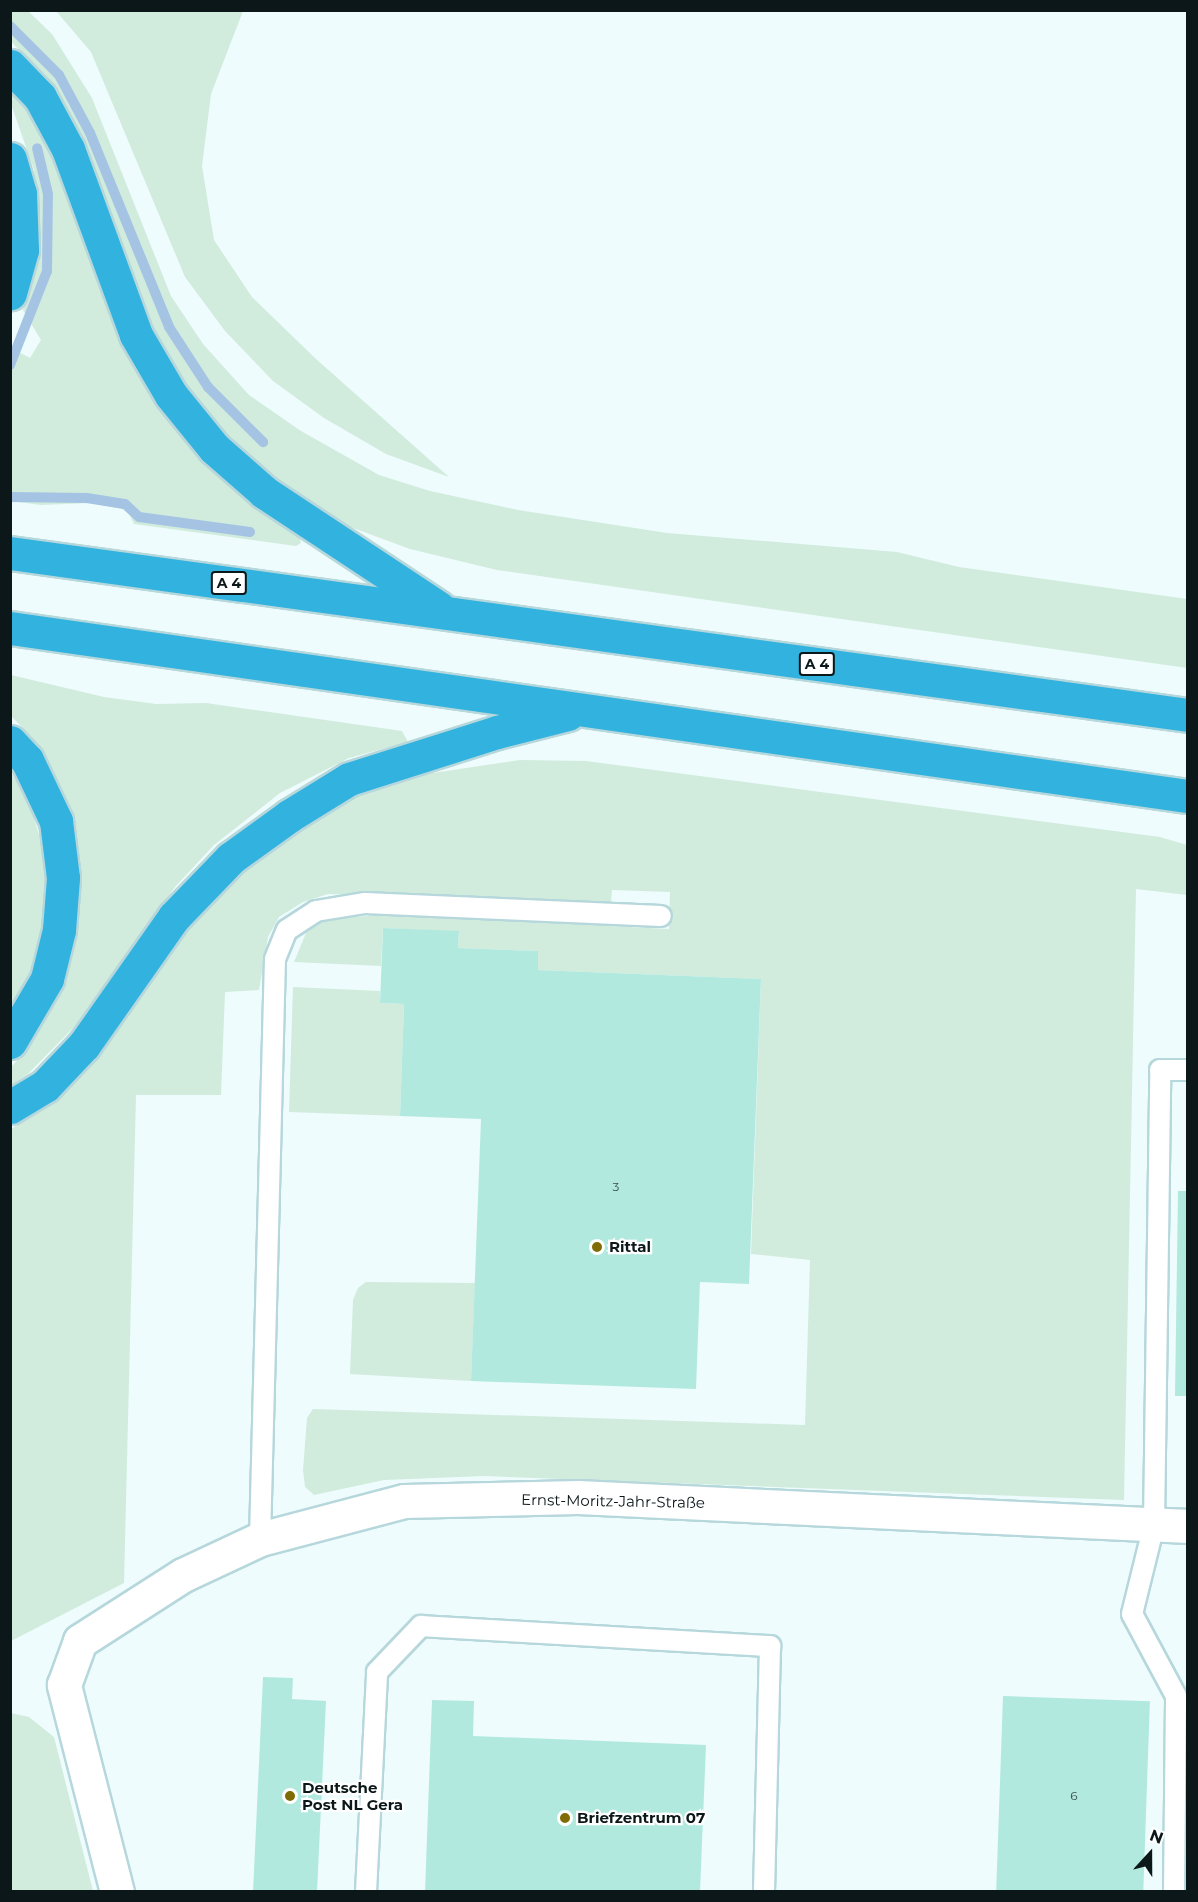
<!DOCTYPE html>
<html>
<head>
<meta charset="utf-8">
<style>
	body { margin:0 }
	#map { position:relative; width:1198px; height:1902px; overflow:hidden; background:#eefcfd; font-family:Montserrat,sans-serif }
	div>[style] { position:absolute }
	.green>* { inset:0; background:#d1ecdd }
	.stream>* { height:10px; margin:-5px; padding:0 5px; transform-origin:5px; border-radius:5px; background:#a5c4e4 }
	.building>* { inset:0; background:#b2e9df; transform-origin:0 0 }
	.roads { filter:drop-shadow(2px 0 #b6d7db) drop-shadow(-2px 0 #b6d7db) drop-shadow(0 2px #b6d7db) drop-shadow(0 -2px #b6d7db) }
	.service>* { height:20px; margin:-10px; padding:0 10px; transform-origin:10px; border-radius:10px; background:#fff }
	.minor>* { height:33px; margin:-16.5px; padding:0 16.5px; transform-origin:16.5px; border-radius:16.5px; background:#fff }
	.motorway>* { height:33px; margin:-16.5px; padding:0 16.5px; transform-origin:16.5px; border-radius:16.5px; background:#31b2df }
	.dots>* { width:16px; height:16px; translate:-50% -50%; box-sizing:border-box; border:3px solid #fff; border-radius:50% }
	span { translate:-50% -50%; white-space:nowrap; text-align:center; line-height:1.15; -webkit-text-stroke:4.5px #fff; paint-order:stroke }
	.number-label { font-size:12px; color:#354c4a }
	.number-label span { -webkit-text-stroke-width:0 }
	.shield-label span { padding:2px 4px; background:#fff; border:2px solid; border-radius:4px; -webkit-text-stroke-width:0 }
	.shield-label { font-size:14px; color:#0b1719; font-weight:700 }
	.poi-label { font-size:15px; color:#0b1719; font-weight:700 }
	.left { translate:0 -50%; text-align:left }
	.street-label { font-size:15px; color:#0b1719 }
	.frame { position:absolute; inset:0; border:12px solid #0b1719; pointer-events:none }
	.north { position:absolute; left:1120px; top:1824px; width:60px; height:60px; -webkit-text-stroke:4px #fff; paint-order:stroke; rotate:21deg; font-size:16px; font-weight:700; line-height:24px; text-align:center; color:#0b1719 }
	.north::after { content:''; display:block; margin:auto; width:21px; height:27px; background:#0b1719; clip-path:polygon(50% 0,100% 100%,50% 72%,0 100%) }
</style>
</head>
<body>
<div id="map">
	<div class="green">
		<i style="clip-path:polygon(10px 11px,28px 11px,52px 34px,92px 98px,171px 296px,203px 344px,249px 395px,301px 431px,379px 475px,430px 491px,518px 510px,667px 533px,897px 552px,959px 567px,1187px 599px,1187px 668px,497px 570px,410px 549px,345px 525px,302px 500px,236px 448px,179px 382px,141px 310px,50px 86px,11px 41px)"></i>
		<i style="clip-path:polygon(56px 11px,243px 11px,211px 94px,202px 166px,214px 240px,252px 297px,316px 359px,449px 477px,386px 454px,324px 418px,273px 381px,225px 331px,185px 277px,91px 52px)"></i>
		<i style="clip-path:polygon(10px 79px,46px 142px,119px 339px,167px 416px,205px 462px,299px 535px,301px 543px,296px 546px,134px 524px,127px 510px,91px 503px,41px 505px,11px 501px,11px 348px,30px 358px,41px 340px,23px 310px,36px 253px,34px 170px,11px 104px)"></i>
		<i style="clip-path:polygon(11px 675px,104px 697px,156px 704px,206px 703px,402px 731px,408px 742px,349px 758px,280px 793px,214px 845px,175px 887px,74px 1027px,28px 1074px,11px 1085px,11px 1067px,28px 1049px,60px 986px,74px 942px,76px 888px,73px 831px,55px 779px,23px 728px,11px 716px)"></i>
		<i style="clip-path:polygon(520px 760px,586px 761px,1160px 837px,1187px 845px,1187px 895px,1136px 889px,1124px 1500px,484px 1476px,384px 1480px,314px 1495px,305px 1487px,303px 1470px,307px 1418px,313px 1409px,805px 1425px,810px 1260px,751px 1254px,761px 979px,538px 970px,538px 951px,458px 948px,459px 932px,383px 928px,381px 966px,294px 962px,306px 933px,323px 920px,388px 914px,611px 920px,612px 926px,669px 929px,670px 892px,612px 890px,611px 904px,328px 894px,303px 902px,279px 917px,268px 937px,259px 990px,225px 992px,221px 1095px,136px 1095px,124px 1583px,11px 1641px,11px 1129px,32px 1116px,95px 1056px,171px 947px,219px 889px,263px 848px,356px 794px,406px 777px)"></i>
		<i style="clip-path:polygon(11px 772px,28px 799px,40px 838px,47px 884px,35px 972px,11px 1020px)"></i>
		<i style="clip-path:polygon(293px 987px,380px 991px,380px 1003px,404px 1004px,400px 1116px,289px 1112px)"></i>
		<i style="clip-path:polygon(366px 1282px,475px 1283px,471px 1381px,350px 1374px,353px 1300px,358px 1288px)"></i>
		<i style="clip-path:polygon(11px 1713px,29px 1717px,54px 1737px,93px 1891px,11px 1891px)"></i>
	</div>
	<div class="stream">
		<i style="left:10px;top:26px;width:69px;rotate:45deg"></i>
		<i style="left:59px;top:75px;width:66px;rotate:61.9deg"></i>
		<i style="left:90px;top:133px;width:209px;rotate:67.8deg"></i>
		<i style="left:169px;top:327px;width:72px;rotate:57deg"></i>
		<i style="left:208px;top:387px;width:78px;rotate:45deg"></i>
		<i style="left:10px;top:365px;width:101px;rotate:-68.5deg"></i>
		<i style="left:47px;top:271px;width:77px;rotate:-89.3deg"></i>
		<i style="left:48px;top:194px;width:47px;rotate:-103.4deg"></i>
		<i style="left:10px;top:497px;width:77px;rotate:0.7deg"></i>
		<i style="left:87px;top:498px;width:38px;rotate:9deg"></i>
		<i style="left:125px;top:504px;width:19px;rotate:43deg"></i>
		<i style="left:139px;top:517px;width:112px;rotate:7.7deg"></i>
	</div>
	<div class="building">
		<i style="clip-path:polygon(383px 928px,459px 931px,458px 948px,538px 951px,538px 970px,761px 979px,749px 1284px,700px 1282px,696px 1389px,471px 1381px,481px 1119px,400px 1116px,404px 1004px,380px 1003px)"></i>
		<i style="clip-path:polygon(1178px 1191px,1188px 1191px,1188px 1396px,1175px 1396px)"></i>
		<i style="clip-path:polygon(263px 1677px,293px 1678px,292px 1699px,326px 1701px,317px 1892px,253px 1892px)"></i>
		<i style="left:1003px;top:1696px;width:147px;height:196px;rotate:2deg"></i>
		<i style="clip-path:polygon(432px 1700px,474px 1701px,473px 1736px,706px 1745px,700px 1892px,425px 1892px)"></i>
	</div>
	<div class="roads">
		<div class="service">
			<i style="left:260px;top:1539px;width:580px;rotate:-88.52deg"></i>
			<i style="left:275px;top:959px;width:31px;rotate:-68deg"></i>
			<i style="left:287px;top:930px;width:35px;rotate:-33deg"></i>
			<i style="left:316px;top:911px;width:50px;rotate:-9.3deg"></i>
			<i style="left:365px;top:903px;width:296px;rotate:2.5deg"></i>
			<i style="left:366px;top:1892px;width:220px;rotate:-87.1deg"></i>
			<i style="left:377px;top:1672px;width:64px;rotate:-46.3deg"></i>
			<i style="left:421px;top:1626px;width:350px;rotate:3.3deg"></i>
			<i style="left:770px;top:1646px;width:246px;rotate:91.4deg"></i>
			<i style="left:1174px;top:1892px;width:196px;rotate:-89.4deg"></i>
			<i style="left:1176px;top:1696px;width:93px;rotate:-118.2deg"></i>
			<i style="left:1132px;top:1614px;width:92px;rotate:-76.1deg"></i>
			<i style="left:1154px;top:1525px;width:455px;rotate:-89.2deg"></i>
			<i style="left:1160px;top:1070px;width:28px"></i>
		</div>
		<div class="minor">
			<i style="left:117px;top:1892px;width:214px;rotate:-104.4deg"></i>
			<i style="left:64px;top:1685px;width:47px;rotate:-70deg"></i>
			<i style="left:80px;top:1641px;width:122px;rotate:-32.7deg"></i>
			<i style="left:183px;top:1575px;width:85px;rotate:-25.1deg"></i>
			<i style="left:260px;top:1539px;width:149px;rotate:-14.8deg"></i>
			<i style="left:404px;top:1501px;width:174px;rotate:-1.3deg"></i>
			<i style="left:578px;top:1497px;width:611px;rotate:2.72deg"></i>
		</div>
		<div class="motorway">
			<i style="left:10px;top:66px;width:43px;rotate:45.9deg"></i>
			<i style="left:40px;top:97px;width:59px;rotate:61.7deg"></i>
			<i style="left:68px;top:149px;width:198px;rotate:69.9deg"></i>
			<i style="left:136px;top:335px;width:69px;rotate:59.7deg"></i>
			<i style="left:171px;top:395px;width:68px;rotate:50.9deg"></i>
			<i style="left:214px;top:448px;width:67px;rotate:41.3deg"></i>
			<i style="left:264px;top:492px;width:209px;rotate:33.5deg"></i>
			<i style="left:10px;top:159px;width:35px;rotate:74deg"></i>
			<i style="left:20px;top:193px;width:57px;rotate:88deg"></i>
			<i style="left:22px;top:250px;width:45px;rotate:105.6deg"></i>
			<i style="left:10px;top:553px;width:1189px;rotate:7.83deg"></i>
			<i style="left:10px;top:628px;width:1190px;rotate:8.12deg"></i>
			<i style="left:10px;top:742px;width:25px;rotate:47deg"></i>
			<i style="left:27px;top:760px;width:68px;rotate:64.6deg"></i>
			<i style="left:56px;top:821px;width:57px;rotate:83deg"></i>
			<i style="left:63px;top:878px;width:52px;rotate:94.4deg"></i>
			<i style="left:59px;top:930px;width:50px;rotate:103.8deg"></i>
			<i style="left:47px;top:979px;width:73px;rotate:120.4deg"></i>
			<i style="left:10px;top:1107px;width:41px;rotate:-31deg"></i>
			<i style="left:45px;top:1086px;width:57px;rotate:-46.4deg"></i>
			<i style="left:84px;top:1045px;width:156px;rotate:-54.9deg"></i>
			<i style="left:174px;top:917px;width:82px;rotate:-46deg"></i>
			<i style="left:231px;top:858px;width:72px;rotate:-35.9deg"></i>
			<i style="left:289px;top:816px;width:70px;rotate:-31.7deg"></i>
			<i style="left:349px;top:779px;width:155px;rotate:-17.6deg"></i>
			<i style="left:497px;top:732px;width:73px;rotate:-14.2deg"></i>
		</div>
	</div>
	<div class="dots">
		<i style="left:597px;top:1247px;background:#7f6c05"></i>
		<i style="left:290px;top:1796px;background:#7f6c05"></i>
		<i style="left:565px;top:1818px;background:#7f6c05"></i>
	</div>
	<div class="number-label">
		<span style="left:616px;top:1187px">3</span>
		<span style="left:1074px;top:1796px">6</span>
	</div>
	<div class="shield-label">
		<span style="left:229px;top:583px">A 4</span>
		<span style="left:817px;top:664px">A 4</span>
	</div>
	<div class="poi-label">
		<span class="left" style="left:609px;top:1247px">Rittal</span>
		<span class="left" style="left:302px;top:1796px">Deutsche<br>Post NL Gera</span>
		<span class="left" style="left:577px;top:1818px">Briefzentrum 07</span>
	</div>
	<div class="street-label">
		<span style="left:613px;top:1501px;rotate:1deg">Ernst-Moritz-Jahr-Straße</span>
	</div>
	<div class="frame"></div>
	<div class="north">N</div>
</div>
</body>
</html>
